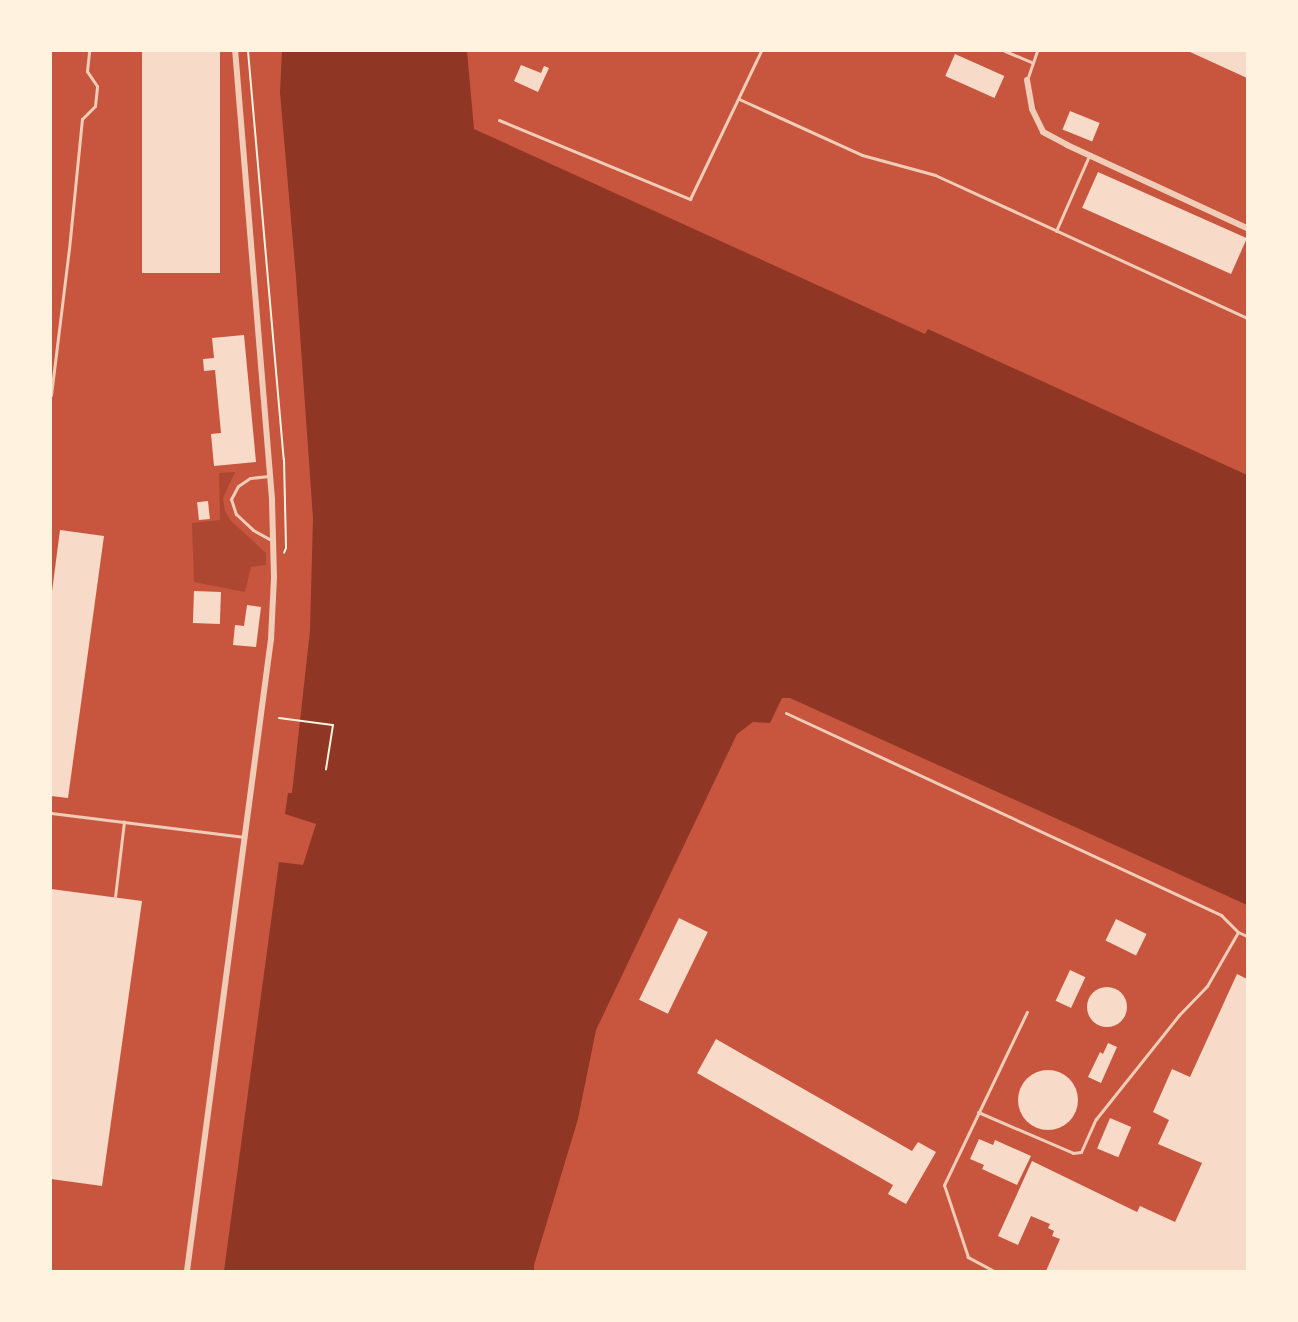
<!DOCTYPE html>
<html>
<head>
<meta charset="utf-8">
<style>
	body { margin:0 }
	#map { position:relative; width:1298px; height:1322px; overflow:hidden; background:#c8553d; font-family:Signika,sans-serif }
	div>[style] { position:absolute }
	.green>* { inset:0; background:#ae4732 }
	.water>* { inset:0; background:#8f3625 }
	.building>* { inset:0; background:#f7dbc8; transform-origin:0 0 }
	.round { border-radius:50% }
	.path>* { height:2px; margin:-1px; padding:0 1px; transform-origin:1px; border-radius:1px; background:#fff3e0 }
	.service>* { height:3px; margin:-1.5px; padding:0 1.5px; transform-origin:1.5px; border-radius:1.5px; background:#f1ccb7 }
	.minor>* { height:6px; margin:-3px; padding:0 3px; transform-origin:3px; border-radius:3px; background:#f1ccb7 }
	span { translate:-50% -50%; white-space:nowrap; text-align:center; line-height:1.15; -webkit-text-stroke:5px #fff3e0; paint-order:stroke }
	.frame { position:absolute; inset:0; border:52px solid #fff3e0; pointer-events:none }
</style>
</head>
<body>
<div id="map">
	<div class="green">
		<i style="clip-path:polygon(235px 472px,223px 498px,225px 511px,231px 521px,266px 553px,266px 565px,251px 567px,245px 592px,194px 582px,192px 523px,220px 520px,219px 473px)"></i>
	</div>
	<div class="water">
		<i style="clip-path:polygon(282px 51px,467px 51px,474px 129px,925px 334px,928px 329px,1247px 475px,1247px 905px,790px 698px,782px 698px,770px 723px,753px 722px,737px 734px,596px 1030px,578px 1119px,534px 1265px,534px 1271px,224px 1271px,279px 862px,303px 865px,316px 824px,285px 814px,288px 793px,292px 793px,310px 631px,313px 518px,296px 277px,280px 93px)"></i>
	</div>
	<div class="building">
		<i style="left:142px;top:51px;width:78px;height:222px"></i>
		<i style="clip-path:polygon(1188px 51px,1247px 51px,1247px 78px)"></i>
		<i style="left:955px;top:54px;width:54px;height:24px;rotate:24deg"></i>
		<i style="clip-path:polygon(521px 65px,541px 73px,544px 66px,549px 68px,538px 92px,514px 81px)"></i>
		<i style="left:1070px;top:111px;width:32px;height:20px;rotate:22deg"></i>
		<i style="left:1098px;top:172px;width:163px;height:39px;rotate:24deg"></i>
		<i style="clip-path:polygon(244px 335px,256px 462px,214px 466px,211px 434px,221px 433px,215px 370px,204px 371px,203px 359px,214px 358px,212px 338px)"></i>
		<i style="left:208px;top:501px;width:18px;height:11px;rotate:84deg"></i>
		<i style="clip-path:polygon(60px 530px,104px 536px,68px 798px,51px 796px,51px 599px)"></i>
		<i style="left:194px;top:591px;width:27px;height:32px;rotate:2deg"></i>
		<i style="clip-path:polygon(247px 605px,261px 607px,256px 647px,233px 645px,235px 625px,244px 626px)"></i>
		<i style="clip-path:polygon(51px 889px,142px 901px,102px 1186px,51px 1179px)"></i>
		<i style="left:679px;top:918px;width:32px;height:91px;rotate:26deg"></i>
		<i style="left:1116px;top:919px;width:34px;height:24px;rotate:26deg"></i>
		<i style="left:1070px;top:970px;width:17px;height:34px;rotate:25deg"></i>
		<i style="clip-path:polygon(1237px 974px,1247px 979px,1247px 1271px,1046px 1271px,1060px 1239px,1052px 1236px,1054px 1231px,1048px 1228px,1050px 1224px,1031px 1216px,1018px 1245px,998px 1236px,1032px 1161px,1137px 1212px,1140px 1206px,1175px 1222px,1202px 1163px,1158px 1144px,1169px 1120px,1153px 1112px,1172px 1069px,1190px 1077px)"></i>
		<i class="round" style="left:1087px;top:987px;width:40px;height:40px"></i>
		<i style="clip-path:polygon(716px 1039px,912px 1151px,918px 1142px,936px 1152px,906px 1204px,888px 1194px,893px 1185px,697px 1073px)"></i>
		<i style="clip-path:polygon(1108px 1043px,1117px 1047px,1101px 1083px,1088px 1077px,1100px 1052px,1103px 1054px)"></i>
		<i class="round" style="left:1018px;top:1070px;width:60px;height:60px"></i>
		<i style="left:1110px;top:1118px;width:23px;height:33px;rotate:23deg"></i>
		<i style="clip-path:polygon(979px 1139px,993px 1145px,995px 1140px,1031px 1156px,1017px 1185px,982px 1169px,984px 1165px,970px 1159px)"></i>
	</div>
	<div class="path">
		<i style="left:248px;top:51px;width:410px;rotate:85deg"></i>
		<i style="left:284px;top:459px;width:89px;rotate:88.7deg"></i>
		<i style="left:286px;top:548px;width:5px;rotate:112deg"></i>
		<i style="left:279px;top:718px;width:54px;rotate:7.4deg"></i>
		<i style="left:333px;top:725px;width:45px;rotate:99deg"></i>
	</div>
	<div class="service">
		<i style="left:1005px;top:51px;width:30px;rotate:23deg"></i>
		<i style="left:1027px;top:80px;width:31px;rotate:-71deg"></i>
		<i style="left:739px;top:99px;width:135px;rotate:24.5deg"></i>
		<i style="left:862px;top:155px;width:76px;rotate:15.3deg"></i>
		<i style="left:935px;top:175px;width:343px;rotate:24.6deg"></i>
		<i style="left:499px;top:120px;width:207px;rotate:22.5deg"></i>
		<i style="left:690px;top:199px;width:164px;rotate:-64.4deg"></i>
		<i style="left:1056px;top:231px;width:82px;rotate:-66.3deg"></i>
		<i style="left:51px;top:395px;width:147px;rotate:-83deg"></i>
		<i style="left:69px;top:249px;width:131px;rotate:-84.3deg"></i>
		<i style="left:82px;top:119px;width:18px;rotate:-45deg"></i>
		<i style="left:95px;top:106px;width:20px;rotate:-84deg"></i>
		<i style="left:97px;top:86px;width:18px;rotate:-124deg"></i>
		<i style="left:87px;top:71px;width:20px;rotate:-84deg"></i>
		<i style="left:269px;top:476px;width:19px;rotate:174deg"></i>
		<i style="left:250px;top:478px;width:14px;rotate:146deg"></i>
		<i style="left:238px;top:486px;width:15px;rotate:118deg"></i>
		<i style="left:231px;top:499px;width:16px;rotate:72deg"></i>
		<i style="left:236px;top:514px;width:23px;rotate:43deg"></i>
		<i style="left:253px;top:530px;width:23px;rotate:29deg"></i>
		<i style="left:786px;top:713px;width:480px;rotate:24.9deg"></i>
		<i style="left:1221px;top:915px;width:24px;rotate:45deg"></i>
		<i style="left:1238px;top:932px;width:10px;rotate:24deg"></i>
		<i style="left:51px;top:813px;width:195px;rotate:7.1deg"></i>
		<i style="left:115px;top:897px;width:76px;rotate:-83.2deg"></i>
		<i style="left:978px;top:1112px;width:103px;rotate:23.3deg"></i>
		<i style="left:1073px;top:1153px;width:8px;rotate:-7deg"></i>
		<i style="left:1081px;top:1152px;width:36px;rotate:-66deg"></i>
		<i style="left:1096px;top:1119px;width:133px;rotate:-51.4deg"></i>
		<i style="left:1179px;top:1015px;width:40px;rotate:-46deg"></i>
		<i style="left:1207px;top:986px;width:62px;rotate:-60.1deg"></i>
		<i style="left:994px;top:1271px;width:30px;rotate:-152deg"></i>
		<i style="left:968px;top:1257px;width:76px;rotate:-108.4deg"></i>
		<i style="left:944px;top:1185px;width:192px;rotate:-64.4deg"></i>
	</div>
	<div class="minor">
		<i style="left:1027px;top:80px;width:29px;rotate:80deg"></i>
		<i style="left:1032px;top:109px;width:25px;rotate:64deg"></i>
		<i style="left:1043px;top:132px;width:27px;rotate:28deg"></i>
		<i style="left:1067px;top:145px;width:198px;rotate:24.8deg"></i>
		<i style="left:187px;top:1271px;width:638px;rotate:-82.43deg"></i>
		<i style="left:271px;top:639px;width:62px;rotate:-87.2deg"></i>
		<i style="left:274px;top:577px;width:78px;rotate:-91.5deg"></i>
		<i style="left:272px;top:499px;width:450px;rotate:-94.7deg"></i>
	</div>
	<div class="frame"></div>
</div>
</body>
</html>
